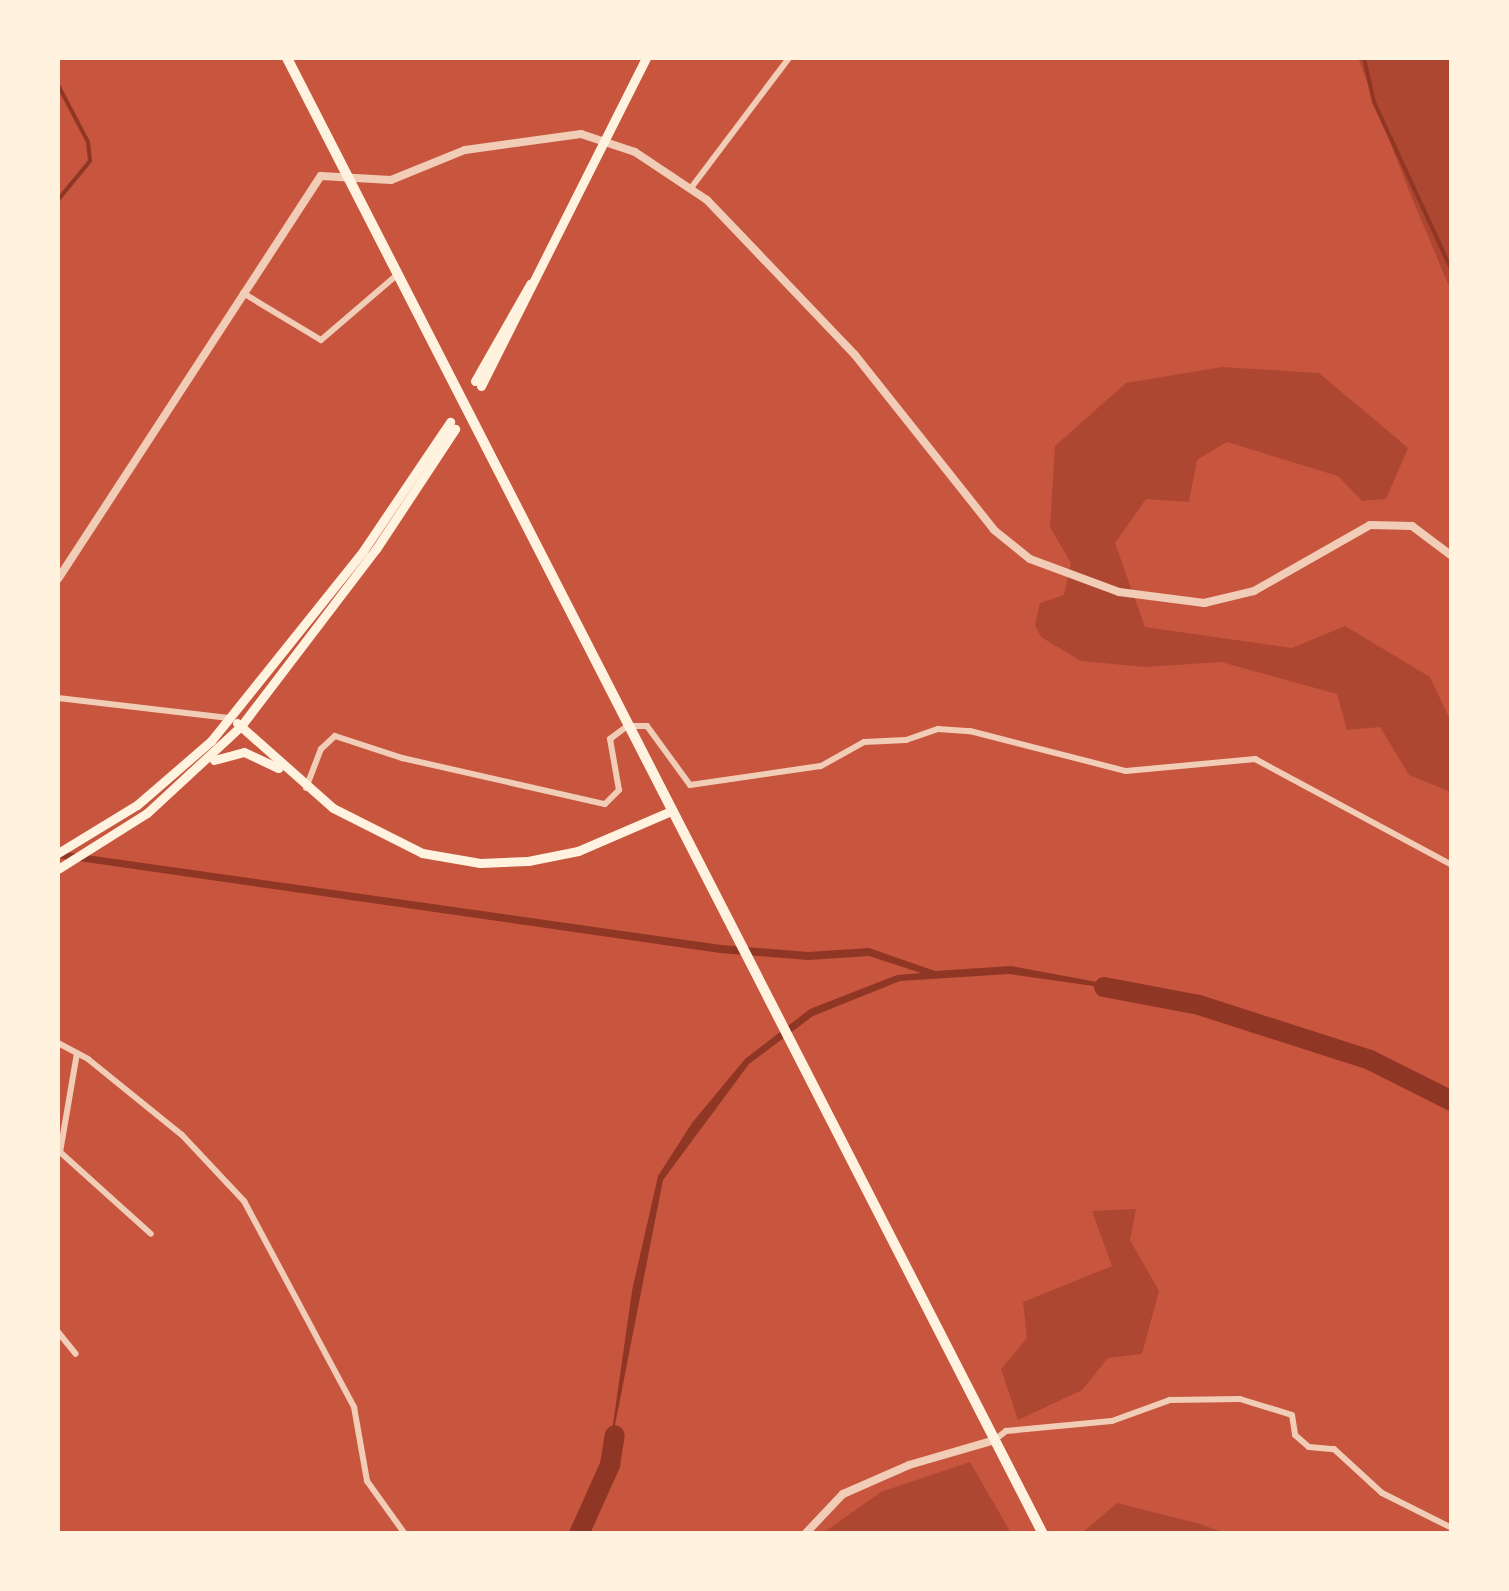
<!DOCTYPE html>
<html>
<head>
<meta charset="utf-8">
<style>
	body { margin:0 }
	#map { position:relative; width:1509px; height:1591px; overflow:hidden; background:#c8553d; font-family:Cabin,sans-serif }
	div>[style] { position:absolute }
	.green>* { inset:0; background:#ae4732 }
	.water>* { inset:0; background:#8f3625 }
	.stream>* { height:4px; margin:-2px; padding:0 2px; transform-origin:2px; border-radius:2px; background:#8f3625 }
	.river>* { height:20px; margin:-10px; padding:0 10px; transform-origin:10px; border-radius:10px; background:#8f3625 }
	.minor>* { height:6px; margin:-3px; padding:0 3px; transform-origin:3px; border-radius:3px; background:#f1ccb7 }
	.tertiary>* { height:8px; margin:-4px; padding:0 4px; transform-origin:4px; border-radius:4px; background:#f1ccb7 }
	.secondary>* { height:9px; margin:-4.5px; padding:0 4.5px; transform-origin:4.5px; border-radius:4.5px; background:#fff3e0 }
	.trunk>* { height:10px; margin:-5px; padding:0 5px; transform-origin:5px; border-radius:5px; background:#fff3e0 }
	span { translate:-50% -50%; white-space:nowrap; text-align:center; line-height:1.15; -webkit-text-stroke:9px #fff3e0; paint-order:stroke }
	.frame { position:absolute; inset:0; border:60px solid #fff3e0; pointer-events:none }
</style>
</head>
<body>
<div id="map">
	<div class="green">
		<i style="clip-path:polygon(1358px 58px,1451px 58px,1451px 291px,1407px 186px)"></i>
		<i style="clip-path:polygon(1222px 367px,1319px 373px,1408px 448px,1386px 499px,1362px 501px,1338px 476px,1227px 442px,1197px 460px,1189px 502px,1146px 499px,1115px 543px,1145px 627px,1292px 648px,1345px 626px,1430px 677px,1451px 722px,1451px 792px,1409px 775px,1380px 727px,1347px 730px,1337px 694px,1221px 662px,1145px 667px,1081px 661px,1041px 637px,1035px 625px,1040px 603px,1064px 595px,1071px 563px,1050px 527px,1055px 446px,1126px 383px)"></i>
		<i style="clip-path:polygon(1136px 1209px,1130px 1240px,1159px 1291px,1142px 1354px,1108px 1358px,1082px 1390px,1018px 1420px,1001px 1369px,1027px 1338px,1023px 1302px,1112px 1266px,1092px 1211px)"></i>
		<i style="clip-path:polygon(970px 1462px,1011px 1533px,823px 1533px,881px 1492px)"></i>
		<i style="clip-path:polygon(1117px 1503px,1200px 1524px,1225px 1533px,1082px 1533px)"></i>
	</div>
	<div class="water">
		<i style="clip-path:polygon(58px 851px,721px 945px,808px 952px,869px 948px,935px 971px,1011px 966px,1199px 1001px,1009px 974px,900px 981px,813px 1016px,749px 1064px,663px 1180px,607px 1466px,632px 1291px,658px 1176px,692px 1123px,745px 1059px,810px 1009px,897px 975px,921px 973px,869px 956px,808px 960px,720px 953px,58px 858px)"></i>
	</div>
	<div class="stream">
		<i style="left:1364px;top:58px;width:45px;rotate:77.2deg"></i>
		<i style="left:1374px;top:102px;width:186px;rotate:65.2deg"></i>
		<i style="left:58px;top:85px;width:64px;rotate:62.2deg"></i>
		<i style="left:88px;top:142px;width:19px;rotate:84deg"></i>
		<i style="left:90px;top:161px;width:50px;rotate:129.4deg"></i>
	</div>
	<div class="river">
		<i style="left:1104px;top:987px;width:97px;rotate:10.7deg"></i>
		<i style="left:1199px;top:1005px;width:180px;rotate:17.8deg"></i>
		<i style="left:1370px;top:1060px;width:92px;rotate:26.6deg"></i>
		<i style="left:579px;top:1534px;width:76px;rotate:-65.8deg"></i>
		<i style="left:610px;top:1465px;width:30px;rotate:-81deg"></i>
	</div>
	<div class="minor">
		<i style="left:691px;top:188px;width:163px;rotate:-53deg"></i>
		<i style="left:243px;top:293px;width:91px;rotate:31.1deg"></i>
		<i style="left:321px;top:340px;width:101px;rotate:-40.6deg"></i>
		<i style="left:58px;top:698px;width:172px;rotate:6.7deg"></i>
		<i style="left:306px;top:788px;width:42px;rotate:-69deg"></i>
		<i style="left:321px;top:749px;width:19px;rotate:-43deg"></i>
		<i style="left:335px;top:736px;width:71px;rotate:18.2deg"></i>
		<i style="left:402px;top:758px;width:208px;rotate:12.8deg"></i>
		<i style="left:605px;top:804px;width:20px;rotate:-45deg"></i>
		<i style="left:619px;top:790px;width:52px;rotate:-100deg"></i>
		<i style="left:610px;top:739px;width:21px;rotate:-37deg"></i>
		<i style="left:627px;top:726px;width:20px"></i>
		<i style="left:647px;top:726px;width:73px;rotate:53.9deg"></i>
		<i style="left:690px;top:785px;width:132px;rotate:-8.3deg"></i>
		<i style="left:821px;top:766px;width:49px;rotate:-29.2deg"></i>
		<i style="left:864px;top:742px;width:42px;rotate:-2.7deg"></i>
		<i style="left:906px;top:740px;width:34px;rotate:-19deg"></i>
		<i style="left:938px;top:729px;width:32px;rotate:4deg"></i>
		<i style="left:970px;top:731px;width:161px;rotate:14.4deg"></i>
		<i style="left:1126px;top:771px;width:130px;rotate:-5.3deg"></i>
		<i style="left:1255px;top:759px;width:224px;rotate:28.3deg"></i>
		<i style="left:58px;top:1043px;width:34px;rotate:28deg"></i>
		<i style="left:88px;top:1059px;width:121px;rotate:39deg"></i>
		<i style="left:182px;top:1135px;width:91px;rotate:46.8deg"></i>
		<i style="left:244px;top:1201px;width:234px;rotate:61.9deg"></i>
		<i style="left:354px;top:1407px;width:75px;rotate:80deg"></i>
		<i style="left:367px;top:1481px;width:65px;rotate:54.4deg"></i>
		<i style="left:77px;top:1053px;width:100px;rotate:99.7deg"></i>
		<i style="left:60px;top:1152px;width:122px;rotate:42deg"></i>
		<i style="left:58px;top:1332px;width:28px;rotate:51deg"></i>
		<i style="left:996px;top:1439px;width:13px;rotate:-39deg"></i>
		<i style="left:1006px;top:1431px;width:106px;rotate:-5.4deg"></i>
		<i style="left:1112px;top:1421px;width:62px;rotate:-19.9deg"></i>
		<i style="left:1170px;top:1400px;width:70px;rotate:-0.8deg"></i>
		<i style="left:1240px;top:1399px;width:54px;rotate:17.1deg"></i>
		<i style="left:1292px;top:1415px;width:20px;rotate:81deg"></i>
		<i style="left:1295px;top:1435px;width:18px;rotate:41deg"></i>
		<i style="left:1309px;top:1447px;width:25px;rotate:5deg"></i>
		<i style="left:1334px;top:1449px;width:65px;rotate:42.5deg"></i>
		<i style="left:1382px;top:1493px;width:78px;rotate:26.6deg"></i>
	</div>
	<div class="tertiary">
		<i style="left:58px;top:579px;width:481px;rotate:-56.9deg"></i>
		<i style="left:321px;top:176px;width:70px;rotate:3.3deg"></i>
		<i style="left:391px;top:180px;width:80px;rotate:-22.1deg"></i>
		<i style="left:465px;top:150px;width:117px;rotate:-7.9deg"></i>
		<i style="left:581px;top:134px;width:57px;rotate:18.4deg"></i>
		<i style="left:635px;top:152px;width:87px;rotate:33.7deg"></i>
		<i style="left:707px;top:200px;width:214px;rotate:46.3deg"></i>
		<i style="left:855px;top:355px;width:223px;rotate:51.5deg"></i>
		<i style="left:994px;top:530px;width:46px;rotate:38.9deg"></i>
		<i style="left:1030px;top:559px;width:95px;rotate:20.3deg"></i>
		<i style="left:1119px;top:592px;width:86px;rotate:7.4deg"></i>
		<i style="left:1204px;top:603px;width:51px;rotate:-13.5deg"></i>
		<i style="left:1254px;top:591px;width:133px;rotate:-29.6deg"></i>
		<i style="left:1370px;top:525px;width:42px;rotate:1.4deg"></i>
		<i style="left:1412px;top:526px;width:50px;rotate:36.9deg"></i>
		<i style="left:805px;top:1534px;width:55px;rotate:-46.5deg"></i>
		<i style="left:843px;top:1494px;width:72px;rotate:-23.7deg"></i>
		<i style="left:909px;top:1465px;width:90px;rotate:-16.2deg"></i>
	</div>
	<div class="secondary">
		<i style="left:475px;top:381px;width:112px;rotate:-60.4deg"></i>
		<i style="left:481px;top:386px;width:367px;rotate:-63.3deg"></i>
		<i style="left:237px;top:723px;width:128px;rotate:41.5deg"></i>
		<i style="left:333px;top:808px;width:100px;rotate:26.8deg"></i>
		<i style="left:422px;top:853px;width:59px;rotate:9.8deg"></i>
		<i style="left:480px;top:863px;width:48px;rotate:-2.4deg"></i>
		<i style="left:528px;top:861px;width:51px;rotate:-11.3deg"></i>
		<i style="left:578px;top:851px;width:101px;rotate:-23.3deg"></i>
		<i style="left:214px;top:760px;width:31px;rotate:-15deg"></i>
		<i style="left:244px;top:752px;width:38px;rotate:25deg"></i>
		<i style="left:58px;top:853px;width:92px;rotate:-31.3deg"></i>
		<i style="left:137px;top:805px;width:98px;rotate:-40.9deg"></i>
		<i style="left:211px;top:741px;width:243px;rotate:-51.3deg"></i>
		<i style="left:363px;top:551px;width:156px;rotate:-56deg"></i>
		<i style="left:58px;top:869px;width:105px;rotate:-32.2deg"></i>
		<i style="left:147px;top:813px;width:128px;rotate:-42.8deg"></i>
		<i style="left:241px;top:726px;width:223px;rotate:-52.7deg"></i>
		<i style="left:376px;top:549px;width:144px;rotate:-56.6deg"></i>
	</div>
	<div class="trunk">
		<i style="left:287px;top:58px;width:1658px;rotate:62.88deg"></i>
	</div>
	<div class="frame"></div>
</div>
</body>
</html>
